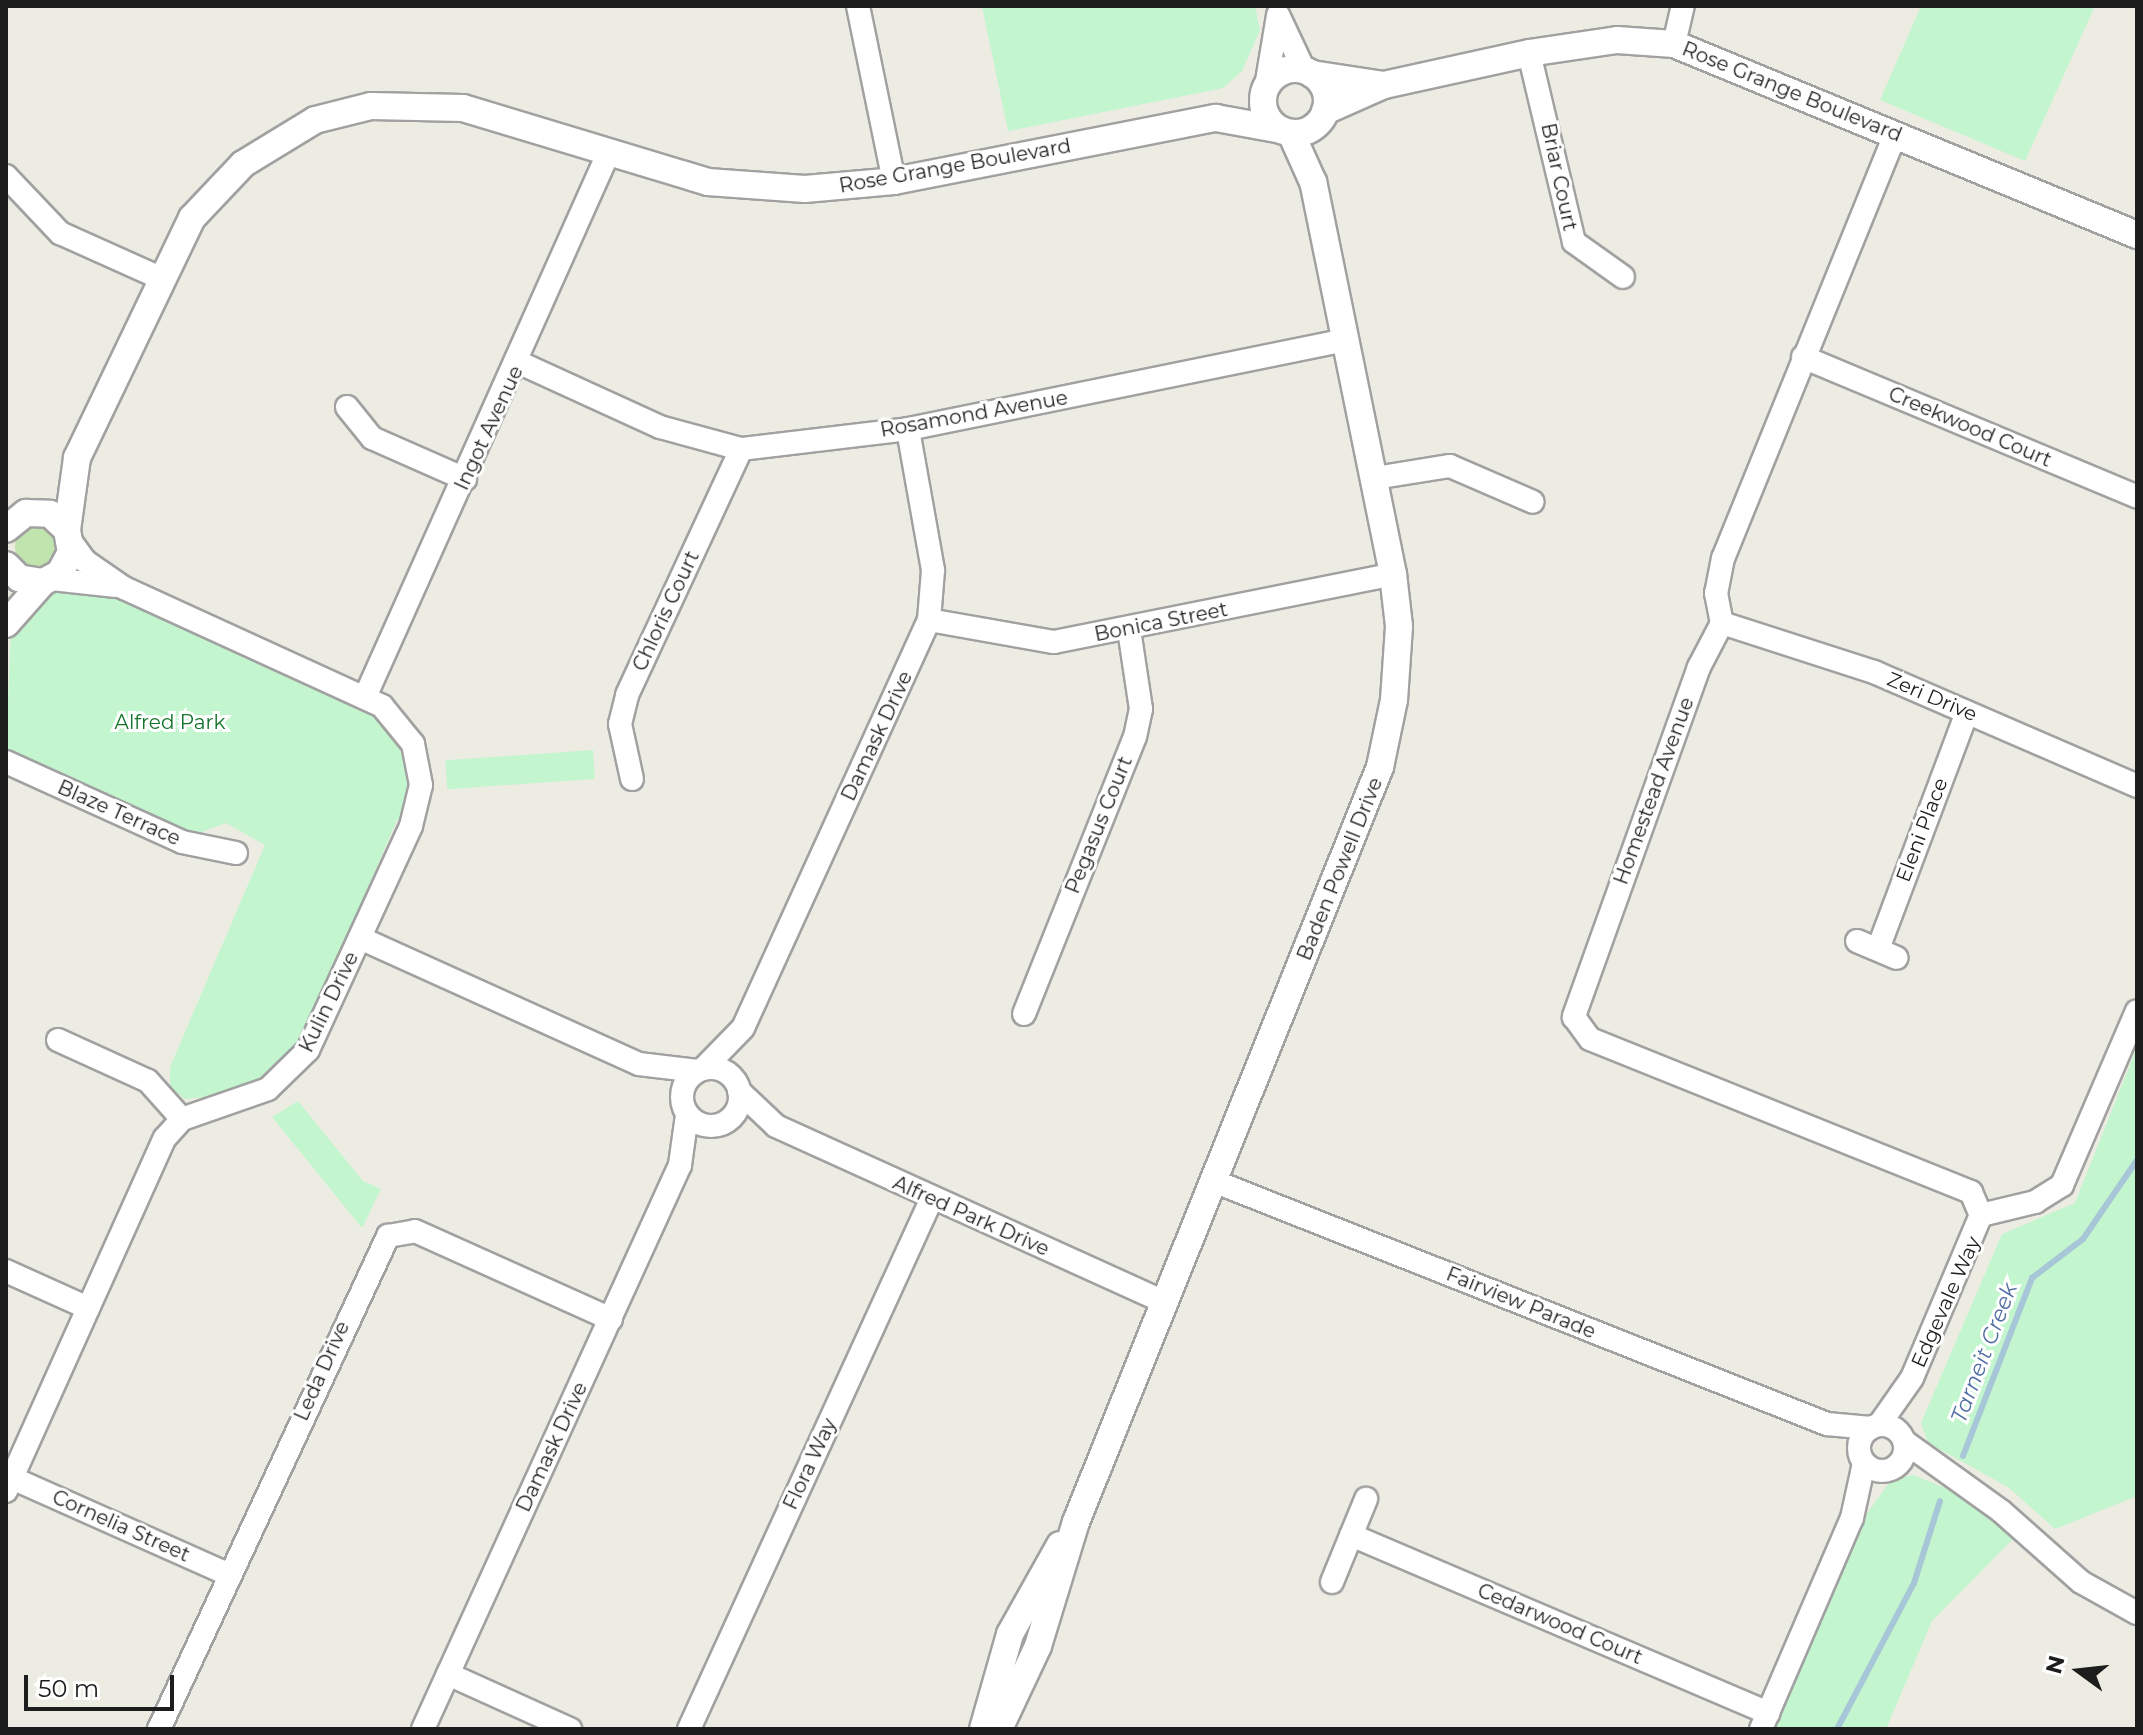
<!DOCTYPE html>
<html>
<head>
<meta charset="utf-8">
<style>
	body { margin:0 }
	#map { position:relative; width:2143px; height:1735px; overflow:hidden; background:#edece3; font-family:Montserrat,sans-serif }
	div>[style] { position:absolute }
	.grass>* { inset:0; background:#c0e4ad }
	.round { border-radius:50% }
	.park>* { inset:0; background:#c3f5ce; transform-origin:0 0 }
	.stream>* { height:6px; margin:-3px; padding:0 3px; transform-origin:3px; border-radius:3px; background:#a7c6d8 }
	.roads { filter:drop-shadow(2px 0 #a1a1a1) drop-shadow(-2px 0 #a1a1a1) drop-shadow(0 2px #a1a1a1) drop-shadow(0 -2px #a1a1a1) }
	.minor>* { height:22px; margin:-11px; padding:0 11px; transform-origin:11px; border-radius:11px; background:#fff }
	.minor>.ring { margin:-11px; padding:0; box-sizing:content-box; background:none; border:22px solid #fff; border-radius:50% }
	.tertiary>* { height:26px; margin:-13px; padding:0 13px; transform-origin:13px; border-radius:13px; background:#fff }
	.tertiary>.ring { margin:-13px; padding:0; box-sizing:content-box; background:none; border:26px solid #fff; border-radius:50% }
	span { translate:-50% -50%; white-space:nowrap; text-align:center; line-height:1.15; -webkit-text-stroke:6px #fff; paint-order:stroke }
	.street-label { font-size:20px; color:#1d1d1d }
	.park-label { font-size:20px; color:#137329 }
	.water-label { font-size:22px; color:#516ea5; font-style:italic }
	.frame { position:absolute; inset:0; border:8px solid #1d1d1d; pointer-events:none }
	.north { position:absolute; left:2039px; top:1631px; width:80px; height:80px; -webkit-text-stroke:6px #fff; paint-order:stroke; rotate:285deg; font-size:22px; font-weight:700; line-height:32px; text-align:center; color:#1d1d1d }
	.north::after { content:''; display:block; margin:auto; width:28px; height:36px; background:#1d1d1d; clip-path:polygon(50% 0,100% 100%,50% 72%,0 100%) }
	.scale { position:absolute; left:24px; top:1675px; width:150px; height:36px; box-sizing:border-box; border:4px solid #1d1d1d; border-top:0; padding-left:10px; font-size:24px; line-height:28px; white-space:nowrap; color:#1d1d1d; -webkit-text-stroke:6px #fff; paint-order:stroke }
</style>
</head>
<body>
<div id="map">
	<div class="grass">
		<i class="round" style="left:15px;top:526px;width:42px;height:42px"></i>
	</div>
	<div class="park">
		<i style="clip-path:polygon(982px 6px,1255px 6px,1260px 30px,1242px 71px,1223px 88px,1008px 131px)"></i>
		<i style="clip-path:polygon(1921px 6px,2095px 6px,2025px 161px,1880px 100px)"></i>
		<i style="clip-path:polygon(89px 586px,367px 707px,401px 741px,412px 776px,406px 816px,397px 820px,299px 1048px,265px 1079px,228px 1095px,185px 1099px,170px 1087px,170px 1067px,265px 845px,226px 823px,193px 835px,6px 753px,11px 626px,51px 589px)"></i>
		<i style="left:593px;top:750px;width:29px;height:148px;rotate:86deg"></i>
		<i style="clip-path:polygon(2137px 1047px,2137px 1496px,2055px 1529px,2008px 1487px,1928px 1443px,1921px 1423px,2002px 1234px,2075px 1203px)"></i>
		<i style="clip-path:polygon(298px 1101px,363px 1181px,381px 1189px,362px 1228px,272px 1117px)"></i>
		<i style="clip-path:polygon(1913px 1475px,1953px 1491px,2014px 1538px,1932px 1621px,1886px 1729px,1772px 1729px,1865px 1516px,1892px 1479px)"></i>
	</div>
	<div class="stream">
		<i style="left:1963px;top:1456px;width:191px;rotate:-68.8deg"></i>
		<i style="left:2032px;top:1278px;width:64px;rotate:-37.4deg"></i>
		<i style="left:2083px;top:1239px;width:96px;rotate:-55.6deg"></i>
		<i style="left:1837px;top:1729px;width:165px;rotate:-62.2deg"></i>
		<i style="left:1914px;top:1583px;width:86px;rotate:-72.4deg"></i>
	</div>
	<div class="roads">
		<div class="minor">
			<i style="left:858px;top:6px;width:179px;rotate:78.4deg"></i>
			<i style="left:1279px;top:17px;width:59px;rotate:64.7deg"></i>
			<i style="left:1674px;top:44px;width:39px;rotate:-77deg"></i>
			<i style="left:1529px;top:53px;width:194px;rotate:76.6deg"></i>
			<i style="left:1574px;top:242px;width:60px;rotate:35.5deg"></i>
			<i style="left:1266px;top:87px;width:73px;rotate:-80.5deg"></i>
			<i style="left:1895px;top:135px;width:457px;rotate:112.1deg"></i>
			<i style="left:1723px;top:558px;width:36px;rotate:101deg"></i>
			<i style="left:1716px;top:593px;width:31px;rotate:79deg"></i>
			<i style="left:1722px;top:623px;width:50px;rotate:117.6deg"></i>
			<i style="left:1699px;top:667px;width:372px;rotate:109.7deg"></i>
			<i style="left:1574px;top:1017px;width:27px;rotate:54deg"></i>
			<i style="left:1590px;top:1039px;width:411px;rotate:21.9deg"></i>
			<i style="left:1971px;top:1192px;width:25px;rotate:67deg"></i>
			<i style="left:6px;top:176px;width:79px;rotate:46.5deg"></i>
			<i style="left:60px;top:233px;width:110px;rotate:24.2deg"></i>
			<i style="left:1803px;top:357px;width:362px;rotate:22.7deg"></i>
			<i style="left:520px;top:363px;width:154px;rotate:24.6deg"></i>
			<i style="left:660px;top:427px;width:84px;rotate:15.2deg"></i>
			<i style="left:741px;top:449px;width:168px;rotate:-6.8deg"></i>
			<i style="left:908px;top:429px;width:447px;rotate:-11.5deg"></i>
			<i style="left:347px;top:407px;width:40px;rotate:51deg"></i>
			<i style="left:372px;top:438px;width:102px;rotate:23.8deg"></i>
			<i style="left:1375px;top:478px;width:76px;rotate:-9.1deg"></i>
			<i style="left:1450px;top:466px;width:90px;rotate:23.4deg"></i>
			<i style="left:51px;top:579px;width:64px;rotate:6.2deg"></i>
			<i style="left:929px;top:620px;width:127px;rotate:10deg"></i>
			<i style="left:1054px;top:642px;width:346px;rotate:-11.3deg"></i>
			<i style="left:1722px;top:623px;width:160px;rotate:17.9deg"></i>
			<i style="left:1874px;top:672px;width:287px;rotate:23.4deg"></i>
			<i style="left:365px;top:697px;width:593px;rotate:-65.9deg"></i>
			<i style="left:6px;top:762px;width:193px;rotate:24.4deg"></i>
			<i style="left:182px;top:842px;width:55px;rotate:11.5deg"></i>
			<i style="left:632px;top:779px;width:56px;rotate:-102.3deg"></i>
			<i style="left:620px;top:724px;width:30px;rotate:-76deg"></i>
			<i style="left:627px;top:695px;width:271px;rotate:-65.1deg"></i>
			<i style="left:360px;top:938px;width:306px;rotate:24.3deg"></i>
			<i style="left:639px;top:1064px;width:59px;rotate:6.8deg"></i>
			<i style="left:1857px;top:941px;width:43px;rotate:23deg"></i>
			<i style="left:1878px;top:949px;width:253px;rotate:-69.4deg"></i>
			<i style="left:1024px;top:1014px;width:298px;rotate:-68.2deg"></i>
			<i style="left:1135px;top:737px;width:29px;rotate:-78deg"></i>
			<i style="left:1141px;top:709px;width:80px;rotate:-98.6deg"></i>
			<i style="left:58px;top:1040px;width:99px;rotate:24.5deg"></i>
			<i style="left:148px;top:1081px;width:51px;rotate:48.2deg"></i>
			<i class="ring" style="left:682px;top:1068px;width:36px;height:36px"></i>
			<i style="left:703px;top:1069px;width:57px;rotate:-45.7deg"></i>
			<i style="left:743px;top:1028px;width:448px;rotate:-65.5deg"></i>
			<i style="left:929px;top:620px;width:50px;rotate:-85.4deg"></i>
			<i style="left:933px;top:570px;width:143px;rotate:-100.1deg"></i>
			<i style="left:739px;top:1091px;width:51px;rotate:43.4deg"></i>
			<i style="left:776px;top:1126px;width:428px;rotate:24.4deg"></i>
			<i style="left:1216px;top:1182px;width:657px;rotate:21.61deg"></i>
			<i style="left:1827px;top:1424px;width:44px;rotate:5.2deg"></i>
			<i style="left:6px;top:1271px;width:90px;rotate:24.3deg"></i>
			<i class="ring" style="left:1859px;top:1425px;width:24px;height:24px"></i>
			<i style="left:1879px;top:1425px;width:57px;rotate:-54.9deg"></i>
			<i style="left:1912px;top:1378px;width:177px;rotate:-67.1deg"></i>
			<i style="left:1981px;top:1215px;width:56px;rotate:-13.5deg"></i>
			<i style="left:2035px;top:1202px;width:32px;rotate:-32deg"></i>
			<i style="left:2062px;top:1185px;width:189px;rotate:-66.7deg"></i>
			<i style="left:1905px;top:1442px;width:118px;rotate:35.7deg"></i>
			<i style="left:2001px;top:1511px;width:107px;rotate:41.6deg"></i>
			<i style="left:2081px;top:1582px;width:64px;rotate:29deg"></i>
			<i style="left:12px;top:1478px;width:239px;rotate:24deg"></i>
			<i style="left:6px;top:1491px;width:387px;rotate:-65.8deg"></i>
			<i style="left:165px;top:1138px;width:25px;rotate:-48deg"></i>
			<i style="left:182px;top:1119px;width:91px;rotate:-19.2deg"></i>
			<i style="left:268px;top:1089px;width:56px;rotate:-44.3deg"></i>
			<i style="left:308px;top:1050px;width:247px;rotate:-65.3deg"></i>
			<i style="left:411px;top:826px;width:42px;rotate:-76.3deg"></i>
			<i style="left:421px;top:785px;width:42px;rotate:-101deg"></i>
			<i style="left:413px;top:744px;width:49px;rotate:-129.2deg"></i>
			<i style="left:382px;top:706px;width:284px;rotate:-155.4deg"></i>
			<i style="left:124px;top:588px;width:47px;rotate:-145.3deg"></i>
			<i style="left:85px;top:561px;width:26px;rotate:-126deg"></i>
			<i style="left:1351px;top:1535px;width:454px;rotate:23.1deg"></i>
			<i style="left:1332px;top:1582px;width:90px;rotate:-67.7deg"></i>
			<i style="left:448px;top:1674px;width:134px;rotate:24.3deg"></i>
			<i style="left:159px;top:1729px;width:544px;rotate:-65.08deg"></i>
			<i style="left:388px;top:1236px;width:27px;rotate:-10deg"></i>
			<i style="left:415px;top:1231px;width:215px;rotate:24.2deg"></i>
			<i style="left:423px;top:1729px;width:620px;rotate:-65.5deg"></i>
			<i style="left:680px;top:1165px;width:50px;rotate:-82deg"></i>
			<i style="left:689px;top:1729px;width:584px;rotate:-65.41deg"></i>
			<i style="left:1761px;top:1729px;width:230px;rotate:-66.7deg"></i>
			<i style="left:1852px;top:1518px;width:56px;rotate:-77.7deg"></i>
		</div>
		<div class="tertiary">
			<i class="ring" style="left:1263px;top:69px;width:38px;height:38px"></i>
			<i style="left:1312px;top:74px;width:73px;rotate:8.7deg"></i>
			<i style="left:1325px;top:111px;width:64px;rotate:-23.8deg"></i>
			<i style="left:1384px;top:85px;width:148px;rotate:-12.4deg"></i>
			<i style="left:1529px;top:53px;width:89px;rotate:-8.4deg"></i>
			<i style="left:1617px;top:40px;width:57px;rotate:4deg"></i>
			<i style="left:1674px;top:44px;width:501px;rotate:22.42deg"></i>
			<i style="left:6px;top:529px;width:26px;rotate:-39deg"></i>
			<i style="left:26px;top:513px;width:24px;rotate:2deg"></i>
			<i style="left:50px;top:514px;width:23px;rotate:43deg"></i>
			<i style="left:67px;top:530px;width:22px;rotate:80deg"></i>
			<i style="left:71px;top:552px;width:24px;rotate:118deg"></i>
			<i style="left:60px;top:573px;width:19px;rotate:152deg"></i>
			<i style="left:43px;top:582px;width:24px;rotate:-171deg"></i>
			<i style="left:19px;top:578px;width:18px;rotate:-135deg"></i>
			<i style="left:67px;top:530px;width:73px;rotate:-82.1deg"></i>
			<i style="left:77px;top:458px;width:266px;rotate:-64.4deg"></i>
			<i style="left:192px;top:218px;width:74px;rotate:-46.6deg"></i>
			<i style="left:243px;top:164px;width:84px;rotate:-31.4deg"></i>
			<i style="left:315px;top:120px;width:58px;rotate:-14deg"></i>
			<i style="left:371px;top:106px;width:92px;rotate:1.2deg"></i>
			<i style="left:463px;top:108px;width:256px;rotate:16.8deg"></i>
			<i style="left:708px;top:182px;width:97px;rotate:4.1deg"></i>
			<i style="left:805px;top:189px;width:89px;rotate:-5.1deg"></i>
			<i style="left:894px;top:181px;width:328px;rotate:-11.1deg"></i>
			<i style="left:1216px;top:118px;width:67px;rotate:10.3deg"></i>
			<i style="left:6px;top:624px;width:56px;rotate:-48.6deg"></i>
			<i style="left:983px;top:1729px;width:99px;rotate:-74.1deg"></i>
			<i style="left:1010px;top:1634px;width:102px;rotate:-60.7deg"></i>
			<i style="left:999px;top:1729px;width:92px;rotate:-64.8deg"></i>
			<i style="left:1038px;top:1646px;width:130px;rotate:-73deg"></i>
			<i style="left:1076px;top:1522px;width:814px;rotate:-68.07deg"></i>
			<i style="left:1380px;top:767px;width:68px;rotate:-78.2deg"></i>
			<i style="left:1394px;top:700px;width:74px;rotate:-86.1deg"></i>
			<i style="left:1399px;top:626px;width:52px;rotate:-96.6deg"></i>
			<i style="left:1393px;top:574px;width:400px;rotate:-101.5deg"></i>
			<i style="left:1313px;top:182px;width:54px;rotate:-114.2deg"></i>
		</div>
	</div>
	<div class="street-label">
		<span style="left:1792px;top:92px;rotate:22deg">Rose Grange Boulevard</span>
		<span style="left:955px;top:166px;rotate:-10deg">Rose Grange Boulevard</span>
		<span style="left:1559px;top:177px;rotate:78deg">Briar Court</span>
		<span style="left:974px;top:414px;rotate:-10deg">Rosamond Avenue</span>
		<span style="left:1970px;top:427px;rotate:23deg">Creekwood Court</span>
		<span style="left:489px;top:428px;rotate:-65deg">Ingot Avenue</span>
		<span style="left:666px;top:611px;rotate:-65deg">Chloris Court</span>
		<span style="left:1161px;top:622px;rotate:-11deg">Bonica Street</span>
		<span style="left:1932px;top:697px;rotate:23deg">Zeri Drive</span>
		<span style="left:877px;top:736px;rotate:-65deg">Damask Drive</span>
		<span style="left:1654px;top:791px;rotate:-70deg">Homestead Avenue</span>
		<span style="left:119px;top:813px;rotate:24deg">Blaze Terrace</span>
		<span style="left:1099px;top:825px;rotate:-68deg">Pegasus Court</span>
		<span style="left:1922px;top:830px;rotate:-69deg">Eleni Place</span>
		<span style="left:1340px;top:869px;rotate:-68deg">Baden Powell Drive</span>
		<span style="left:329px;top:1002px;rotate:-64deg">Kulin Drive</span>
		<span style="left:971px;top:1216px;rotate:24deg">Alfred Park Drive</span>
		<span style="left:1946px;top:1302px;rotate:-66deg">Edgevale Way</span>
		<span style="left:1521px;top:1303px;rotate:22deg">Fairview Parade</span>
		<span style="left:322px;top:1371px;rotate:-66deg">Leda Drive</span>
		<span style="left:552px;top:1447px;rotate:-65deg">Damask Drive</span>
		<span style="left:810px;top:1464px;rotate:-65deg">Flora Way</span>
		<span style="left:121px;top:1526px;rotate:24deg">Cornelia Street</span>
		<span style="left:1560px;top:1624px;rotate:23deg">Cedarwood Court</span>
	</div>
	<div class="park-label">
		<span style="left:170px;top:722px">Alfred Park</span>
	</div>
	<div class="water-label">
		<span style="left:1984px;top:1353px;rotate:-69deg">Tarneit Creek</span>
	</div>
	<div class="frame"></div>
	<div class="north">N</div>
	<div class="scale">50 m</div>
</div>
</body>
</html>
